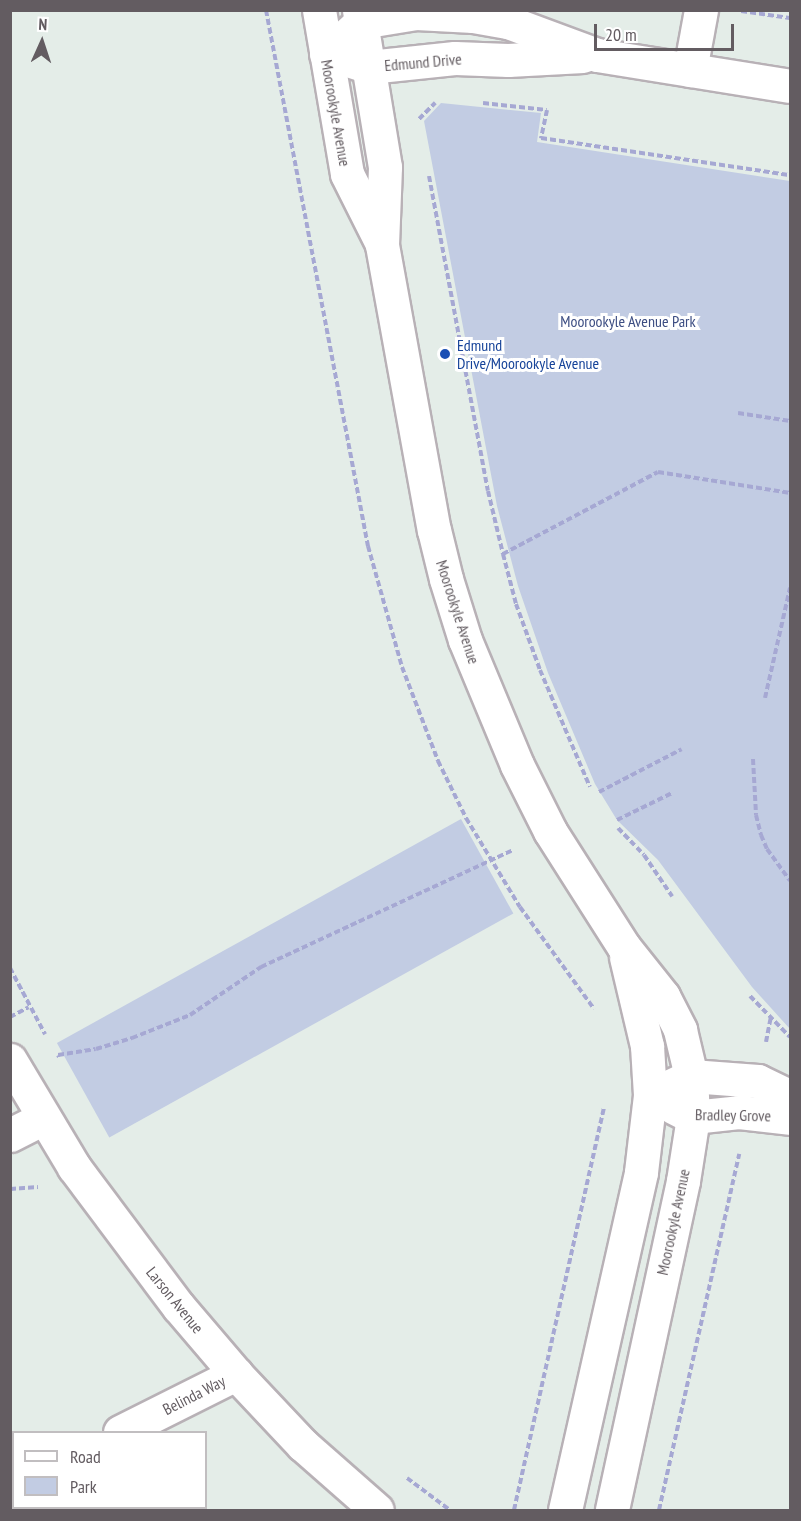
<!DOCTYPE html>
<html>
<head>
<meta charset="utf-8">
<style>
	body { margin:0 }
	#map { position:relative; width:801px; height:1521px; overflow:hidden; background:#e4ede8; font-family:"PT Sans Narrow",sans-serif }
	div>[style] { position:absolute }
	.green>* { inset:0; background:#c2cce3; transform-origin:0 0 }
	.path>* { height:4px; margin-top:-2px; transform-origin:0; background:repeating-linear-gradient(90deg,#a6a8d3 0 6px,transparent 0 9px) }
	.roads { filter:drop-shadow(2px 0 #b8b1b6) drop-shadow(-2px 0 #b8b1b6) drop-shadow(0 2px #b8b1b6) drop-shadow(0 -2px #b8b1b6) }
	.minor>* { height:33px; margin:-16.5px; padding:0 16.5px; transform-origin:16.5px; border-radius:16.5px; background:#fff }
	.dots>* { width:16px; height:16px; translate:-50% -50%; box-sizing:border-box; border:3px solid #fff; border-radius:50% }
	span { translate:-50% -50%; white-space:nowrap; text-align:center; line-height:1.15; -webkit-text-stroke:6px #fff; paint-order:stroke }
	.street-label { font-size:16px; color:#635c61 }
	.park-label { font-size:16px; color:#3c4d82 }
	.transit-label { font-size:16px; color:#164399 }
	.left { translate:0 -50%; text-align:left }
	.frame { position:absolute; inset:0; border:12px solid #635c61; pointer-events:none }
	.legend { position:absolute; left:12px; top:1431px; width:195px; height:78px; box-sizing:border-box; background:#fff; border:2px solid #c1bec0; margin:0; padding:8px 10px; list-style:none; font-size:18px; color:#635c61 }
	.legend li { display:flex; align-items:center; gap:12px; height:30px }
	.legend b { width:30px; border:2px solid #c1bec0 }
	.north { position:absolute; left:12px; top:12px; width:60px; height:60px; -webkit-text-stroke:4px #fff; paint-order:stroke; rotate:3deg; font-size:16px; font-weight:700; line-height:24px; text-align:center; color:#635c61 }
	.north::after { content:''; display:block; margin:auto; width:21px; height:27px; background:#635c61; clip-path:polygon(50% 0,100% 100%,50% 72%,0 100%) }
	.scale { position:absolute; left:594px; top:24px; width:140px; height:27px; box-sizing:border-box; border:3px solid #635c61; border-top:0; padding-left:8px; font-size:18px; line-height:21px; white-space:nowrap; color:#635c61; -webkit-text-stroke:4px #fff; paint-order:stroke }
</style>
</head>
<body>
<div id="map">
	<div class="green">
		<i style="clip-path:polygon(441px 103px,541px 113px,537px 142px,790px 181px,790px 1029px,752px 987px,658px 860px,617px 820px,595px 784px,548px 673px,518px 586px,497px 506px,424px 121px)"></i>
		<i style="left:461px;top:819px;width:108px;height:462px;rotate:61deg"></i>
	</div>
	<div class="path">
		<i style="left:266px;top:10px;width:546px;rotate:79.23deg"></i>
		<i style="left:368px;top:546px;width:126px;rotate:74.3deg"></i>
		<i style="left:402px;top:667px;width:101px;rotate:69deg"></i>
		<i style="left:438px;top:761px;width:64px;rotate:63.8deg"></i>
		<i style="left:466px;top:818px;width:104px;rotate:58.8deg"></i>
		<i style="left:520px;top:907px;width:126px;rotate:54deg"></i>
		<i style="left:741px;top:11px;width:49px;rotate:8.1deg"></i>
		<i style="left:483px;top:103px;width:64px;rotate:6.2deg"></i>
		<i style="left:547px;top:110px;width:29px;rotate:102deg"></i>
		<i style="left:541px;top:138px;width:252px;rotate:8.5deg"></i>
		<i style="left:419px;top:119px;width:23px;rotate:-45deg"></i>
		<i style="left:429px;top:176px;width:320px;rotate:79.4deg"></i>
		<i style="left:488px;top:491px;width:65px;rotate:76.6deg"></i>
		<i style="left:503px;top:554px;width:52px;rotate:75.4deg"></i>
		<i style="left:516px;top:604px;width:70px;rotate:70deg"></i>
		<i style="left:540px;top:670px;width:127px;rotate:66.9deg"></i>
		<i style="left:738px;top:413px;width:53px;rotate:8.7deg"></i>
		<i style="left:503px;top:554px;width:175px;rotate:-27.9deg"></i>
		<i style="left:658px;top:472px;width:134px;rotate:9deg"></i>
		<i style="left:765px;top:698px;width:113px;rotate:-77.2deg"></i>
		<i style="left:753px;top:759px;width:56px;rotate:86.9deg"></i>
		<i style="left:756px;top:815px;width:21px;rotate:76deg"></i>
		<i style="left:761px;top:835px;width:15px;rotate:67deg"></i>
		<i style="left:767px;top:849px;width:39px;rotate:54deg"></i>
		<i style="left:599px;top:792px;width:93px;rotate:-27.4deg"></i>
		<i style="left:617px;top:820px;width:61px;rotate:-26.1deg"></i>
		<i style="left:618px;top:828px;width:37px;rotate:46deg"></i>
		<i style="left:644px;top:855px;width:50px;rotate:55.7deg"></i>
		<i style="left:10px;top:968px;width:75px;rotate:62.1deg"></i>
		<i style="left:750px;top:996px;width:57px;rotate:45.7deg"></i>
		<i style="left:10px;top:1017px;width:21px;rotate:-28deg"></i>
		<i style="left:766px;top:1042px;width:25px;rotate:-79deg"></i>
		<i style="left:59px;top:1057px;width:2px;rotate:-117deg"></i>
		<i style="left:58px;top:1055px;width:38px;rotate:-9deg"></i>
		<i style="left:96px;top:1049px;width:38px;rotate:-17deg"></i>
		<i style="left:132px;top:1038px;width:62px;rotate:-21.6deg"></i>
		<i style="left:190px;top:1015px;width:86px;rotate:-34.1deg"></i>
		<i style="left:261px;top:967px;width:278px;rotate:-24.9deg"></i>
		<i style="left:10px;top:1189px;width:28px;rotate:-4deg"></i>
		<i style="left:407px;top:1478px;width:54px;rotate:36.7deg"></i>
		<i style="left:514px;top:1510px;width:413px;rotate:-77.4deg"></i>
		<i style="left:659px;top:1510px;width:365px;rotate:-77.3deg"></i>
	</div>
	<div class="roads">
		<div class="minor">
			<i style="left:319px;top:10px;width:166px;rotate:80.3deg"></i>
			<i style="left:347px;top:174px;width:74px;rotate:63.4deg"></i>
			<i style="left:359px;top:10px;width:159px;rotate:80.6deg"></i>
			<i style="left:385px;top:167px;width:78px;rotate:92.2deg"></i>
			<i style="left:382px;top:245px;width:290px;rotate:79.7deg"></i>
			<i style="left:434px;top:530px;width:50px;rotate:76.2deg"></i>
			<i style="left:446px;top:579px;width:64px;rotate:72.7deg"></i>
			<i style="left:465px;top:640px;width:135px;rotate:67.4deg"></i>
			<i style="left:517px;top:765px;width:74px;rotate:63.4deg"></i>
			<i style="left:550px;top:831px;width:138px;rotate:57.5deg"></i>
			<i style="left:624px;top:947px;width:63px;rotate:51.5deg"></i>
			<i style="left:663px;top:996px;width:38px;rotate:63deg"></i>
			<i style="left:680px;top:1030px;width:47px;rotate:76.6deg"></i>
			<i style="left:691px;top:1076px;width:41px;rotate:87.2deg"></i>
			<i style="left:693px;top:1117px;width:65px;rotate:98.9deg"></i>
			<i style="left:683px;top:1181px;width:337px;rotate:102.2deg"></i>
			<i style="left:326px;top:54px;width:47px;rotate:-42.4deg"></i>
			<i style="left:361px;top:22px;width:56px;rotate:-9.3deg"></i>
			<i style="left:416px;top:13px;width:57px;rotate:3deg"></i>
			<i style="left:473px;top:16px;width:36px;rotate:10deg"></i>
			<i style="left:508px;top:22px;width:95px;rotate:20.3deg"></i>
			<i style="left:597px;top:55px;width:195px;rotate:9.1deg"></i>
			<i style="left:348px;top:60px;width:22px;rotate:18deg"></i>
			<i style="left:369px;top:67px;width:86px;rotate:-6deg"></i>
			<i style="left:455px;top:58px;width:53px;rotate:2.2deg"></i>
			<i style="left:508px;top:60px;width:75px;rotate:-3.1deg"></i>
			<i style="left:690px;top:70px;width:61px;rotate:-79.6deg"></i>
			<i style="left:10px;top:1060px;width:125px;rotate:59.1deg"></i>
			<i style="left:74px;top:1167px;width:174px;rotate:53.2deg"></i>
			<i style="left:178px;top:1306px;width:89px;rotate:49.5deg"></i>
			<i style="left:236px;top:1374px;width:98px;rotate:46.7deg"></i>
			<i style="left:303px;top:1445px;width:98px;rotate:41.3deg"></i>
			<i style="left:670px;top:1086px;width:23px;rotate:-25deg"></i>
			<i style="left:691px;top:1076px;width:67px;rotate:4.3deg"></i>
			<i style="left:758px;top:1081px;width:30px;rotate:26deg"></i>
			<i style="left:785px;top:1094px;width:7px;rotate:45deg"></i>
			<i style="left:673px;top:1107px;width:22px;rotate:27deg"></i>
			<i style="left:693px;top:1117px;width:46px;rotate:-6.2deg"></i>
			<i style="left:739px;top:1112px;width:51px;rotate:6.7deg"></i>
			<i style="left:10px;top:1135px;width:37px;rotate:-27deg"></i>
			<i style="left:120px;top:1432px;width:130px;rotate:-26.6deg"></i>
			<i style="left:10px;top:1488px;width:4px;rotate:-27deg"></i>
			<i style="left:565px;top:1510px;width:346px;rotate:-77.3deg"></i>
			<i style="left:641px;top:1172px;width:78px;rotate:-83.3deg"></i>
			<i style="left:650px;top:1095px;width:49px;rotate:-93.5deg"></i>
			<i style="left:647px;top:1046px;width:91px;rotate:-103.3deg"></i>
		</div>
	</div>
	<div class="dots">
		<i style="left:445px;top:354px;background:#1a4fb4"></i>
	</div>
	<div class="street-label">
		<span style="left:423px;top:62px;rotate:-5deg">Edmund Drive</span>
		<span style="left:336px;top:113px;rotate:80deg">Moorookyle Avenue</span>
		<span style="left:458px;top:612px;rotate:72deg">Moorookyle Avenue</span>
		<span style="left:733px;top:1115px;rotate:1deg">Bradley Grove</span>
		<span style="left:673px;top:1222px;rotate:-78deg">Moorookyle Avenue</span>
		<span style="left:175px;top:1300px;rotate:51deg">Larson Avenue</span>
		<span style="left:194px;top:1395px;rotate:-27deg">Belinda Way</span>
	</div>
	<div class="park-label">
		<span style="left:628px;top:321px">Moorookyle Avenue Park</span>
	</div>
	<div class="transit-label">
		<span class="left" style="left:457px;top:354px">Edmund<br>Drive/Moorookyle Avenue</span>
	</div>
	<div class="frame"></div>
	<ul class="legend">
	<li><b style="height:8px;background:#fff"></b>Road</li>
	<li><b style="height:16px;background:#c2cce3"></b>Park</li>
	</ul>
	<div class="north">N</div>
	<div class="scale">20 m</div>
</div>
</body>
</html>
